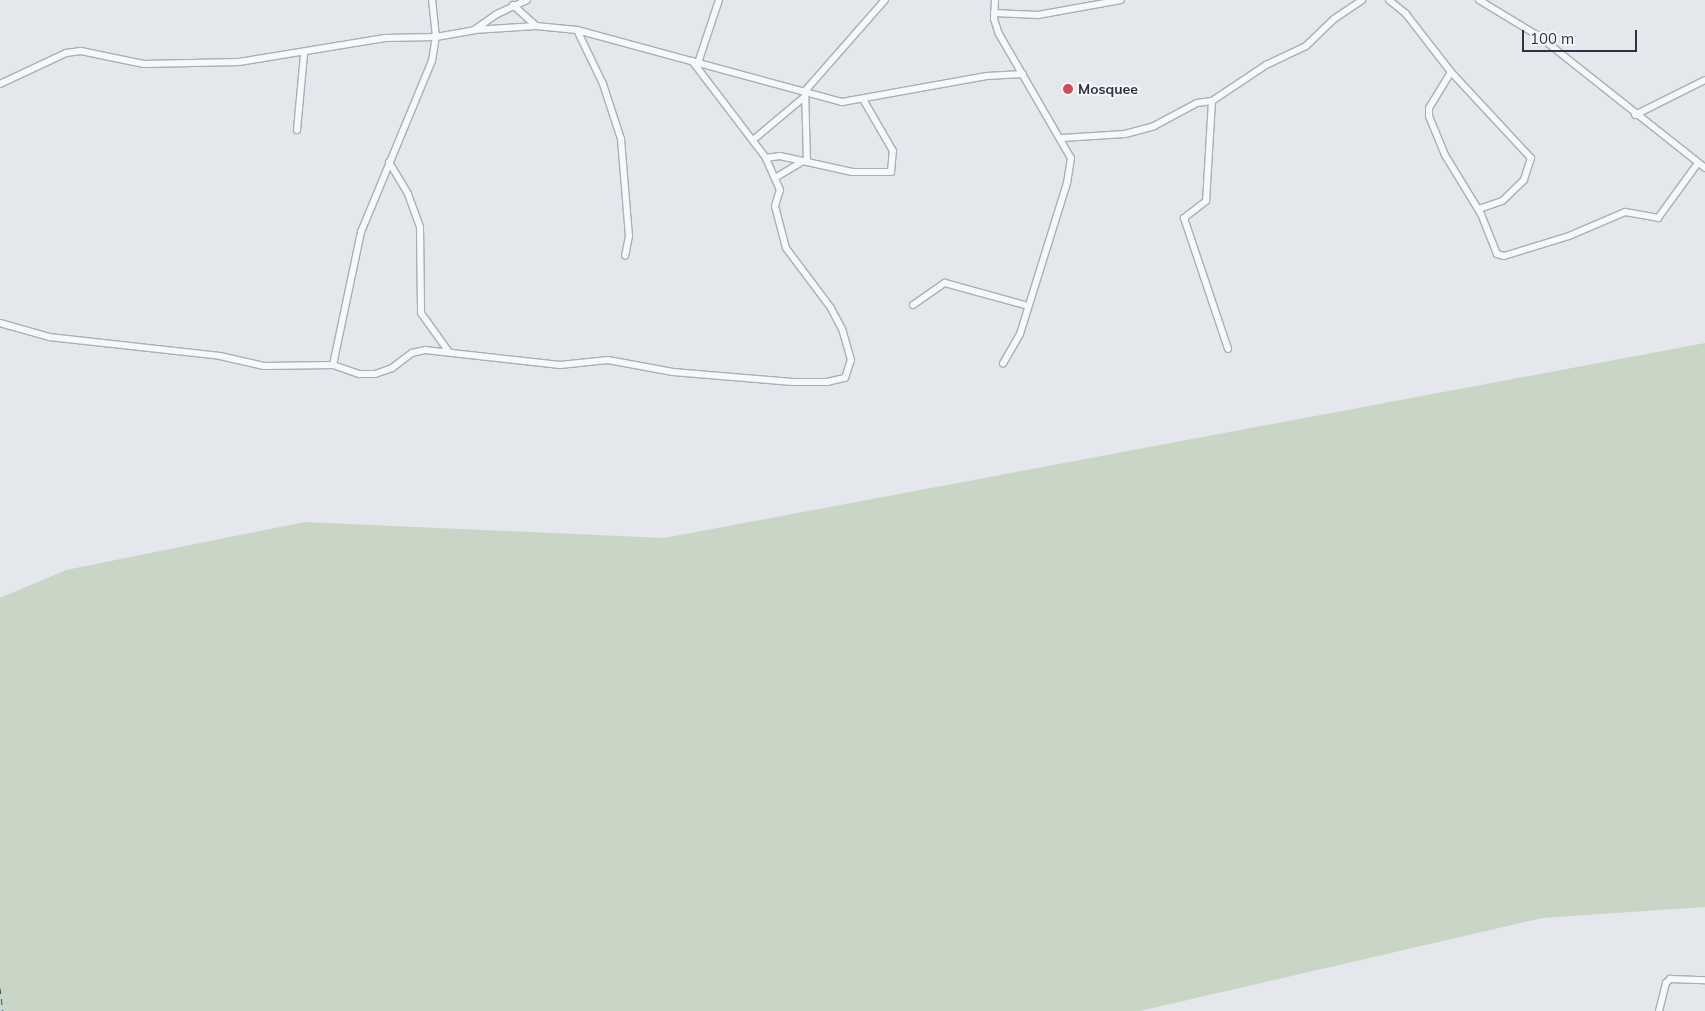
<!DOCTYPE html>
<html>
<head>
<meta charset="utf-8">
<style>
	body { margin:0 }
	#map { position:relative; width:1705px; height:1011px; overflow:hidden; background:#e4e7ec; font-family:Mulish,sans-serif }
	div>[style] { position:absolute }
	.green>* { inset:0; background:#c9d6c5 }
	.ferry>* { height:1px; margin-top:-0.5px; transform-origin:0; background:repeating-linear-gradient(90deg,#34527a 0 6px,transparent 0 11px) }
	.roads { filter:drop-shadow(1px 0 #a9aeb7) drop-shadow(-1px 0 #a9aeb7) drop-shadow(0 1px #a9aeb7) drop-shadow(0 -1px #a9aeb7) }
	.street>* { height:6px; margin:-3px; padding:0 3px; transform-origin:3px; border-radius:3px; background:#f7f8fa }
	.dots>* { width:14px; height:14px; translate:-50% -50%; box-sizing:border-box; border:2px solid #f4f6f9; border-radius:50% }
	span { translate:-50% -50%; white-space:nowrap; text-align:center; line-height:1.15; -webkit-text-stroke:4.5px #f4f6f9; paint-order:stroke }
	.poi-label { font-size:14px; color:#2b3445; font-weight:700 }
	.left { translate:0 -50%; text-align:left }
	.scale { position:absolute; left:1522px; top:30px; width:115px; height:22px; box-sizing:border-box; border:2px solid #2b3445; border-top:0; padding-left:6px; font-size:15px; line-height:18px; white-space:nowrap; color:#2b3445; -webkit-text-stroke:4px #f4f6f9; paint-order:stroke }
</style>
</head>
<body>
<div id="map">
	<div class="green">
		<i style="clip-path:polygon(1705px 343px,1705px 907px,1542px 918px,1140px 1011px,0 1011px,0 598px,66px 570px,305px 522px,664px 538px)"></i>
	</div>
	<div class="ferry">
		<i style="left:0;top:988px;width:23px;rotate:83deg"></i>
	</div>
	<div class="roads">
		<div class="street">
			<i style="left:995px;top:0;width:19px;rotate:93deg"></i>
			<i style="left:994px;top:19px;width:16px;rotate:72deg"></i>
			<i style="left:999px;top:34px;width:143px;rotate:59.9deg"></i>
			<i style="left:1071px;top:158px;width:25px;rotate:99deg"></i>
			<i style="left:1067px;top:183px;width:158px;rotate:107.3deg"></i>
			<i style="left:1020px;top:334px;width:34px;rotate:120deg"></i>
			<i style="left:1389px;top:0;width:22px;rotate:39deg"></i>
			<i style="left:1406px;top:14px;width:73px;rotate:52.2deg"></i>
			<i style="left:1451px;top:72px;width:117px;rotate:47.1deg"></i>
			<i style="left:1531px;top:158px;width:23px;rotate:108deg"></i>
			<i style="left:1524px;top:180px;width:30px;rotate:136deg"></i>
			<i style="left:1502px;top:201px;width:24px;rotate:161deg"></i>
			<i style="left:1479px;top:0;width:71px;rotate:31.2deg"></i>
			<i style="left:1540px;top:37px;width:211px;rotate:38.4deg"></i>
			<i style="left:513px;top:5px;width:31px;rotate:42deg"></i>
			<i style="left:994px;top:13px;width:44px;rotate:2.6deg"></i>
			<i style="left:1038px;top:15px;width:84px;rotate:-10.2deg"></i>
			<i style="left:474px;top:30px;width:62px;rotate:-3.7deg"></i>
			<i style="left:536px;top:26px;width:41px;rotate:5.6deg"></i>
			<i style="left:577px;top:30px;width:275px;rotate:15.2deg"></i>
			<i style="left:842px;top:102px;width:147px;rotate:-10.2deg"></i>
			<i style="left:987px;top:76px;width:36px;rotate:-3deg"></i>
			<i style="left:577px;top:30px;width:60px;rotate:64.3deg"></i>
			<i style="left:603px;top:84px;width:58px;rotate:71.9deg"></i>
			<i style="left:621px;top:139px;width:97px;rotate:85.3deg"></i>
			<i style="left:629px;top:236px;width:20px;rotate:101deg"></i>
			<i style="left:698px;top:63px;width:66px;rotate:-71.6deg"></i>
			<i style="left:1451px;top:72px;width:42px;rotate:121.4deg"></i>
			<i style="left:1429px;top:108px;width:8px;rotate:90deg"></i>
			<i style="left:1429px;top:116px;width:42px;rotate:67.7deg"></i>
			<i style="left:1445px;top:155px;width:69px;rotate:58.6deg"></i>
			<i style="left:1481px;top:214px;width:43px;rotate:68.2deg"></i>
			<i style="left:1497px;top:254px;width:7px;rotate:16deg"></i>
			<i style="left:1504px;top:256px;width:68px;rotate:-17.1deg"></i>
			<i style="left:1569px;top:236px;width:61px;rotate:-23.2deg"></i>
			<i style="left:1625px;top:212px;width:34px;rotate:10deg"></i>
			<i style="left:1658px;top:218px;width:68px;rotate:-54deg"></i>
			<i style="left:0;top:84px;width:73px;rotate:-25.2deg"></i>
			<i style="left:66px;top:53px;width:15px;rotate:-8deg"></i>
			<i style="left:81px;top:51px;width:64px;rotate:11.7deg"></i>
			<i style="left:144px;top:64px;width:95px;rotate:-1.2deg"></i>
			<i style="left:239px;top:62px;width:148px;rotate:-9.3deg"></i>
			<i style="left:385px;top:38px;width:51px;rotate:-1.1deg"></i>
			<i style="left:436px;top:37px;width:39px;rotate:-10deg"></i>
			<i style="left:474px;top:30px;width:28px;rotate:-35deg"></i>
			<i style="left:497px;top:14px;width:33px;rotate:-25deg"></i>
			<i style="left:1212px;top:101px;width:100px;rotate:93.4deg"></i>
			<i style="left:1206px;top:201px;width:28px;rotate:142deg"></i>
			<i style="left:1184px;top:218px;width:138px;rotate:71.4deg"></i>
			<i style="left:1635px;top:115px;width:78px;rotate:-26.6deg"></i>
			<i style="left:297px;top:130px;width:76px;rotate:-84.7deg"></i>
			<i style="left:1062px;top:138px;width:63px;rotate:-3.6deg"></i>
			<i style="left:1125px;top:134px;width:30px;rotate:-15deg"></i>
			<i style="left:1154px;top:126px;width:49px;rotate:-28.1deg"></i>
			<i style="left:1197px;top:103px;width:15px;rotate:-8deg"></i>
			<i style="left:1212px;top:101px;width:65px;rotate:-33.7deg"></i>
			<i style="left:1266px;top:65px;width:44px;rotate:-25.4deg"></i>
			<i style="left:1306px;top:46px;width:39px;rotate:-44deg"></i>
			<i style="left:1334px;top:19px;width:34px;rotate:-34deg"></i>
			<i style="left:753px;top:140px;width:65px;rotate:-40deg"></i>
			<i style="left:766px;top:158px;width:14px;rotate:-8deg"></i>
			<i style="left:780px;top:156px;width:74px;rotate:12.5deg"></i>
			<i style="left:852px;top:172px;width:39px"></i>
			<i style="left:891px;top:172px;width:21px;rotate:-85deg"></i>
			<i style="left:893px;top:151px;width:58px;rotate:-120.1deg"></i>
			<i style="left:807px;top:161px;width:70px;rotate:-91.6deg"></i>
			<i style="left:805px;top:91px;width:121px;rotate:-48.7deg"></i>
			<i style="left:389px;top:162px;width:37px;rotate:59deg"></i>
			<i style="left:408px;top:194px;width:35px;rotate:70deg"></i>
			<i style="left:420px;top:227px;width:86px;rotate:89.3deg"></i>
			<i style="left:421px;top:313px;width:48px;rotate:54.3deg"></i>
			<i style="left:775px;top:178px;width:33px;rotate:-31deg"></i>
			<i style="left:913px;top:305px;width:39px;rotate:-35deg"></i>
			<i style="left:945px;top:283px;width:86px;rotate:15.5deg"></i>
			<i style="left:0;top:323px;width:51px;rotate:15.9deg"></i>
			<i style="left:49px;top:337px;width:172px;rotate:6.3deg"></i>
			<i style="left:220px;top:356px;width:45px;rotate:12.8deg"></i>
			<i style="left:264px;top:366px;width:69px;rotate:-0.8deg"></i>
			<i style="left:333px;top:365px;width:28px;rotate:19deg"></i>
			<i style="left:359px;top:374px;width:16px"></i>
			<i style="left:375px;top:374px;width:18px;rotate:-19deg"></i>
			<i style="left:392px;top:368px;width:25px;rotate:-37deg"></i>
			<i style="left:412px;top:353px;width:13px;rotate:-13deg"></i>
			<i style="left:425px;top:350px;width:136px;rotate:6.3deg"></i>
			<i style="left:560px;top:365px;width:48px;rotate:-5.9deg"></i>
			<i style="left:608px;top:360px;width:66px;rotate:10.5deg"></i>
			<i style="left:673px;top:372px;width:120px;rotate:4.8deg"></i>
			<i style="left:793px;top:382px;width:34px"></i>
			<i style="left:827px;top:382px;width:18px;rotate:-13deg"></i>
			<i style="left:845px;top:378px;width:19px;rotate:-72deg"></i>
			<i style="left:851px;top:360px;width:32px;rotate:-106deg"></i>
			<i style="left:842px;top:329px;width:24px;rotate:-118deg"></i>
			<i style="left:831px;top:308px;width:75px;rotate:-126.9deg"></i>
			<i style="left:786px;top:248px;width:43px;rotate:-104.7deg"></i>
			<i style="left:775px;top:206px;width:17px;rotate:-73deg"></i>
			<i style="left:780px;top:190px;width:35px;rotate:-114deg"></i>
			<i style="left:766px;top:158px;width:122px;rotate:-127.3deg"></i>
			<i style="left:333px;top:365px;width:136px;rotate:-78.1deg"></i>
			<i style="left:361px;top:232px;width:185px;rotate:-67.5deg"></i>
			<i style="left:432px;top:61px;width:24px;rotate:-81deg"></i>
			<i style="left:436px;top:37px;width:37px;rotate:-96deg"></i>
			<i style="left:1659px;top:1011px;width:29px;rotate:-76deg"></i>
			<i style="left:1666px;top:983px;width:6px;rotate:-45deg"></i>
			<i style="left:1670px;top:979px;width:35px;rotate:2deg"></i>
		</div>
	</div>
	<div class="dots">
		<i style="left:1068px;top:89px;background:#d1495b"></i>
	</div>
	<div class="poi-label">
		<span class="left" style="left:1078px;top:89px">Mosquee</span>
	</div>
	<div class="scale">100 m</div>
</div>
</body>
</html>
